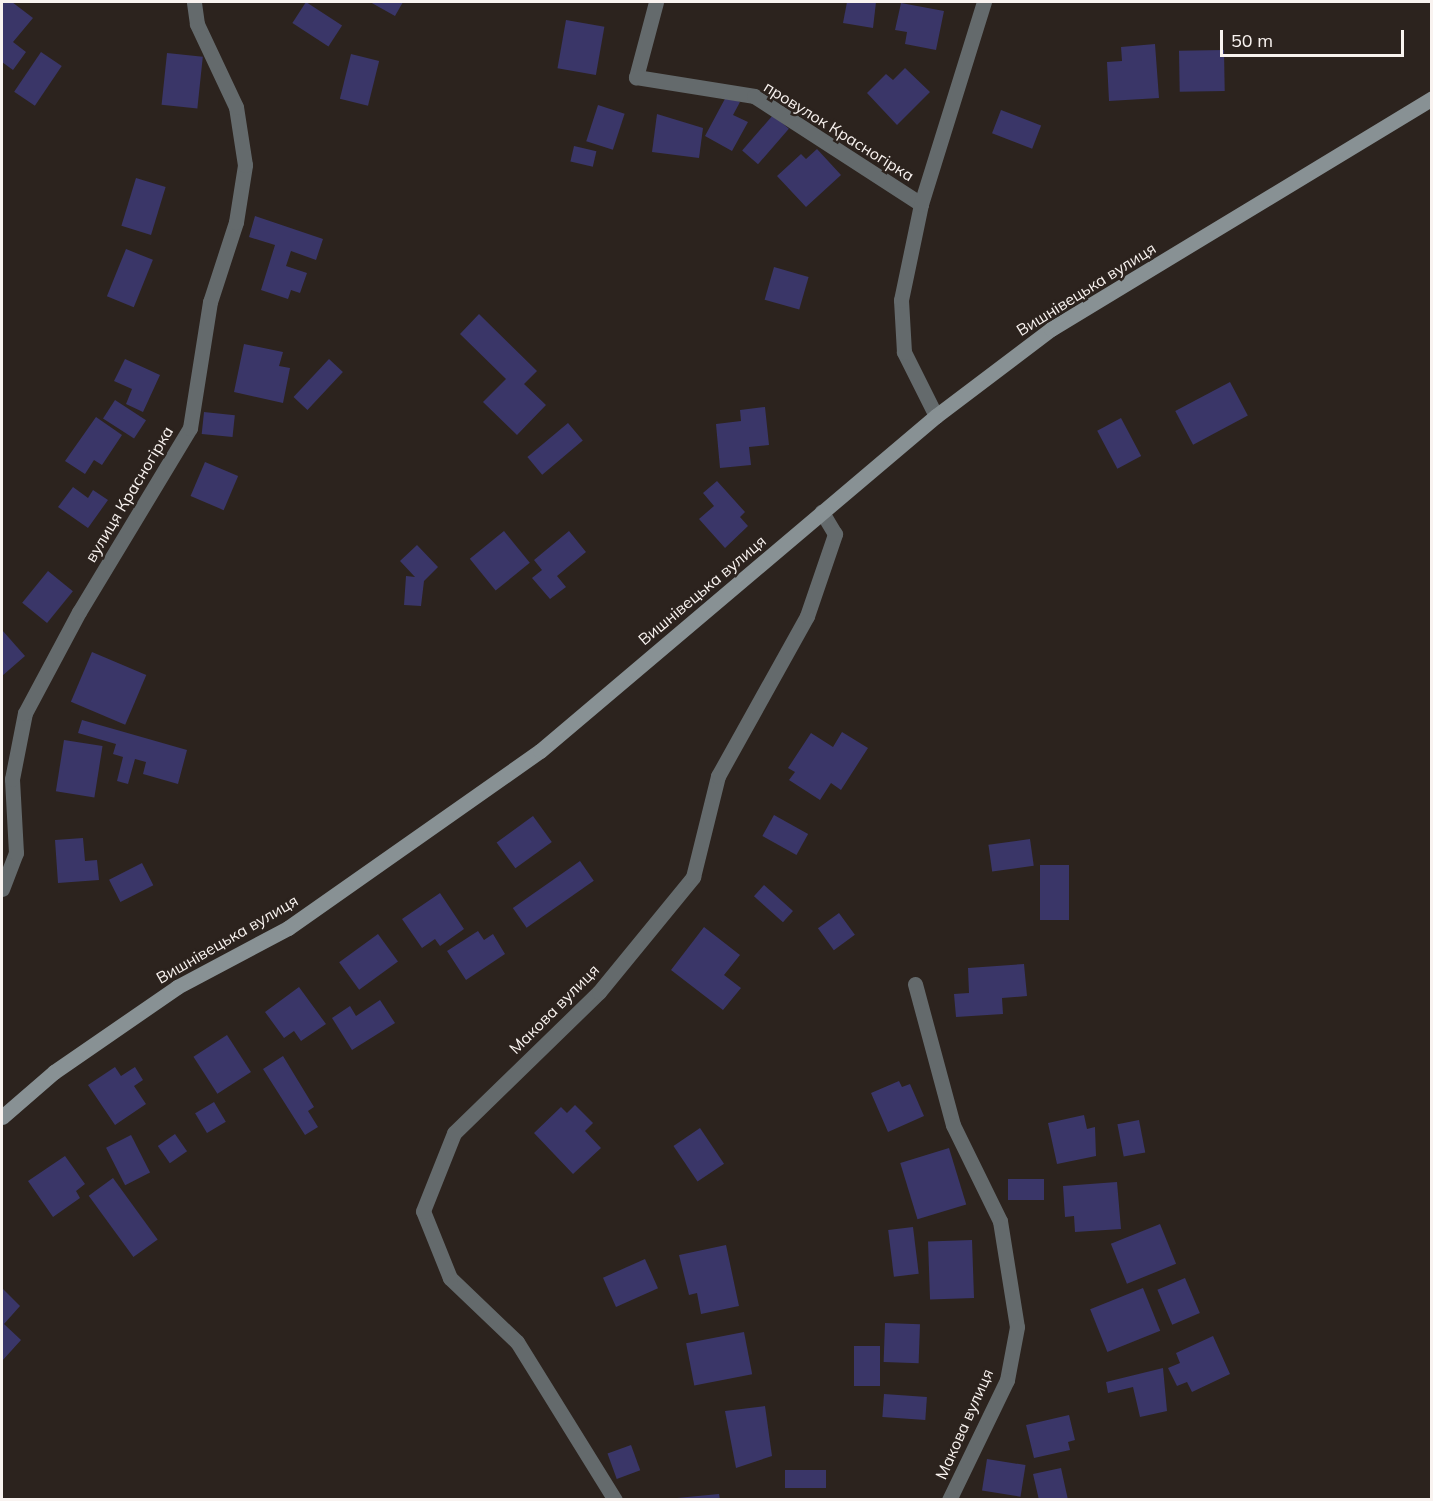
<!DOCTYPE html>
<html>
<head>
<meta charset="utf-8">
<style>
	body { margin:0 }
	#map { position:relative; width:1433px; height:1501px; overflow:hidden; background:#2c231e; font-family:Mulish,sans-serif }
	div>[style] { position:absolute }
	.building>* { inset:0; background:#3a3668; transform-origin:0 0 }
	.minor>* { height:15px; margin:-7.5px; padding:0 7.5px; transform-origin:7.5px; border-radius:7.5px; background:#646a6c }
	.secondary>* { height:15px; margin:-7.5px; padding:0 7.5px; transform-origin:7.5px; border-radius:7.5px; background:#889194 }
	span { translate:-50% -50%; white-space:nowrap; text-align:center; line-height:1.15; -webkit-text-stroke:5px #2c231e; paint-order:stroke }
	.street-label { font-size:16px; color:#f9f3f0 }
	.frame { position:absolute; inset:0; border:3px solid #f9f3f0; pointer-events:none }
	.scale { position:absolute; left:1220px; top:30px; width:184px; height:27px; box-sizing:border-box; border:3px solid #f9f3f0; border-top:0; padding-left:8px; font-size:18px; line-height:21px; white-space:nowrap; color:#f9f3f0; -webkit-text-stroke:4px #2c231e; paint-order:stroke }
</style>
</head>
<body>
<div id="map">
	<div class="building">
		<i style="clip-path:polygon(2px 2px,12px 2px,33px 18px,13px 42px,26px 52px,13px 70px,2px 62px)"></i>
		<i style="left:306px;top:2px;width:43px;height:25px;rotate:33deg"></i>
		<i style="clip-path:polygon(370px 2px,403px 2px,395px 16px)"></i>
		<i style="clip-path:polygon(847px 2px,876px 2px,873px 28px,843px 23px)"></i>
		<i style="clip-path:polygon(901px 3px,944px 11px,936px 50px,905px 44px,907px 32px,895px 30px)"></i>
		<i style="left:566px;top:20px;width:39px;height:49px;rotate:10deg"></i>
		<i style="clip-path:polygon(1155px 44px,1159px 98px,1109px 101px,1107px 62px,1122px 61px,1121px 47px)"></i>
		<i style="left:1224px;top:50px;width:41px;height:45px;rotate:89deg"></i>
		<i style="left:41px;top:52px;width:25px;height:48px;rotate:34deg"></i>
		<i style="left:167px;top:53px;width:36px;height:52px;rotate:6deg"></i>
		<i style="left:351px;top:54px;width:29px;height:46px;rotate:14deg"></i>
		<i style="clip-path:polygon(905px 68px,930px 92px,897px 125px,867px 93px,886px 74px,893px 80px)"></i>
		<i style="clip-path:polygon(727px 95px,740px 102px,733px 115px,748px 122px,732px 151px,705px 136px)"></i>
		<i style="left:598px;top:105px;width:28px;height:38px;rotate:18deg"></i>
		<i style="left:1001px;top:110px;width:43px;height:25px;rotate:21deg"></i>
		<i style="clip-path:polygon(657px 114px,703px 128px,699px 158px,652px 152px)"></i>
		<i style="left:773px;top:115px;width:21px;height:47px;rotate:41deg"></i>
		<i style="left:574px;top:146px;width:23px;height:16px;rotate:13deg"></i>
		<i style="clip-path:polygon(817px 149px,841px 175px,806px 207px,777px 176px,801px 154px,806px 159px)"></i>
		<i style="left:136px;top:178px;width:31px;height:50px;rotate:17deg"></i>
		<i style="clip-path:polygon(255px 216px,323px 239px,316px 260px,291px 251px,286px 266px,307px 273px,300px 293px,291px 290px,288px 299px,261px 290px,275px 245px,249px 237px)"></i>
		<i style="left:126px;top:249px;width:29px;height:51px;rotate:22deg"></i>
		<i style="left:774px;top:267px;width:36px;height:34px;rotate:16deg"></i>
		<i style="clip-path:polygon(479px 314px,537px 371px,524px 384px,546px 405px,517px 435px,483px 402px,506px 379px,460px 334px)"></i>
		<i style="clip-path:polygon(244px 344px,283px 352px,279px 366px,290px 368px,283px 403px,234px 392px)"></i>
		<i style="clip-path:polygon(125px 359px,160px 375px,143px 412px,126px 404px,132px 389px,114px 381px)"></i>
		<i style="left:329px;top:359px;width:19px;height:52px;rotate:43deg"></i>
		<i style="left:1230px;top:382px;width:38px;height:62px;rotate:62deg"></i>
		<i style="left:115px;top:400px;width:37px;height:22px;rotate:33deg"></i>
		<i style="clip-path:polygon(765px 407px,769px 445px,749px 447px,751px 465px,720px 468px,716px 424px,741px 421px,740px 410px)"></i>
		<i style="left:204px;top:412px;width:31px;height:22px;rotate:6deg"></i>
		<i style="clip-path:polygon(96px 417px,122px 435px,102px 465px,94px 460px,85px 474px,65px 461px)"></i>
		<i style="left:1121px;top:418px;width:43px;height:27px;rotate:62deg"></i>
		<i style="left:568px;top:423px;width:23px;height:53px;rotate:50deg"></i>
		<i style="left:205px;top:462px;width:36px;height:37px;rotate:23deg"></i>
		<i style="clip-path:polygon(717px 481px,745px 512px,740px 517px,748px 526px,725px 548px,699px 519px,714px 506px,703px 493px)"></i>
		<i style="clip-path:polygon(73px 487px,88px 498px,93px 490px,108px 500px,88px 528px,58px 507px)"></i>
		<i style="left:504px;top:531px;width:41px;height:44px;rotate:51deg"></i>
		<i style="clip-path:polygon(569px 531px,586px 552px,557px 576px,566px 587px,550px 599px,532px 578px,542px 570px,534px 560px)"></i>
		<i style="clip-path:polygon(417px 545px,438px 567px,424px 581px,421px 606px,404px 605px,406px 576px,415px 577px,400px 561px)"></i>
		<i style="left:48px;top:571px;width:32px;height:41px;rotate:39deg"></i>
		<i style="clip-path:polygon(2px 630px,25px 656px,2px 676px)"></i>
		<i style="left:92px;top:652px;width:59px;height:54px;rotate:23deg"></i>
		<i style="clip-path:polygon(82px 720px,187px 750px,178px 784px,143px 774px,146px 762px,135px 759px,128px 784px,117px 781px,123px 757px,113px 754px,116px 744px,78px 733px)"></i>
		<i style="clip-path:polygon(842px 732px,868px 748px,841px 790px,831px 783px,820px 800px,789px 780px,795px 772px,788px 768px,811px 733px,833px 747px)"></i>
		<i style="left:64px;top:740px;width:39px;height:52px;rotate:9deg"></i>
		<i style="left:774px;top:815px;width:39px;height:24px;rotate:29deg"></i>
		<i style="left:533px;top:816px;width:32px;height:45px;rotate:54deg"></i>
		<i style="clip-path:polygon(83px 838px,85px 861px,97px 860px,99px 880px,58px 883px,55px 840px)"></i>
		<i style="left:1030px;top:839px;width:27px;height:42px;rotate:82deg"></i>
		<i style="left:580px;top:861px;width:24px;height:82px;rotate:55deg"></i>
		<i style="left:142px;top:863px;width:25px;height:37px;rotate:63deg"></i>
		<i style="left:1040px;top:865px;width:29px;height:55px"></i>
		<i style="left:764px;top:885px;width:39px;height:15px;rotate:42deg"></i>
		<i style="clip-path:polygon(440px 893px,464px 929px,440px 946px,435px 939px,422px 948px,402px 919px)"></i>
		<i style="left:839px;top:913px;width:27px;height:26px;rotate:54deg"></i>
		<i style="clip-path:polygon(704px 927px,740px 955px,724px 975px,741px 988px,723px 1010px,671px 970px)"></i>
		<i style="clip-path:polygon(478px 931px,484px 940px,493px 934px,505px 954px,466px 980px,447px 951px)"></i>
		<i style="left:378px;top:934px;width:34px;height:48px;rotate:54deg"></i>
		<i style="clip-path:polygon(1024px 964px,1027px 996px,1002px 998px,1003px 1014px,956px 1017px,954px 994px,969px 993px,968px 968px)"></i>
		<i style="clip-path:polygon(299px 987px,326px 1024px,301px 1041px,294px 1031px,284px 1038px,265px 1012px)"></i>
		<i style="clip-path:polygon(380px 1000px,395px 1023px,352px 1050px,332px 1018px,350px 1006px,356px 1016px)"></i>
		<i style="left:227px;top:1035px;width:44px;height:40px;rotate:57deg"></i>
		<i style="clip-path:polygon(283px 1056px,314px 1107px,308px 1111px,318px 1127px,305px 1135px,263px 1069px)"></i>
		<i style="clip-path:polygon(115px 1067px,121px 1076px,135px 1067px,143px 1080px,134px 1086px,146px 1104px,115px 1125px,88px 1085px)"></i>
		<i style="clip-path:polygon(899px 1081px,902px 1087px,910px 1084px,924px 1116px,888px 1132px,871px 1093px)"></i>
		<i style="left:214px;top:1102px;width:23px;height:22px;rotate:59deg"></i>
		<i style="clip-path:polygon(575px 1105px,593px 1123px,585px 1131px,601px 1148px,573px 1174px,534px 1133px,561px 1107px,567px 1113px)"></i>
		<i style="clip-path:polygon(1084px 1115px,1087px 1129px,1095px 1127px,1096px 1156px,1057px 1164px,1048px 1123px)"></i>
		<i style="left:1139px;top:1120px;width:33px;height:22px;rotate:79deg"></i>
		<i style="left:700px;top:1128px;width:43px;height:32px;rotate:56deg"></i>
		<i style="left:175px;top:1134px;width:21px;height:21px;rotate:55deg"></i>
		<i style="left:131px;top:1135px;width:42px;height:28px;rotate:63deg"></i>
		<i style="left:949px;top:1148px;width:59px;height:51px;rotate:73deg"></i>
		<i style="clip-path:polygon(65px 1156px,85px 1184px,76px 1191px,80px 1198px,53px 1217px,28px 1181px)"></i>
		<i style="left:113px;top:1178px;width:76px;height:30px;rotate:54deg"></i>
		<i style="left:1008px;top:1179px;width:36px;height:21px"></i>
		<i style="clip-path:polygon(1117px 1182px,1121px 1229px,1075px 1232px,1074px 1216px,1065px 1217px,1063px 1186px)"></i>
		<i style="left:1160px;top:1224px;width:43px;height:53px;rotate:68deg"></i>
		<i style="left:913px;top:1227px;width:47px;height:25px;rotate:83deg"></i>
		<i style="left:972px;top:1240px;width:58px;height:44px;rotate:88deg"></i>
		<i style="clip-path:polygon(726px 1245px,739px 1306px,701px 1314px,697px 1293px,689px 1295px,679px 1255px)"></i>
		<i style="left:645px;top:1259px;width:32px;height:46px;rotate:66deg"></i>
		<i style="left:1185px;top:1278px;width:38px;height:30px;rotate:67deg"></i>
		<i style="clip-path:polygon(2px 1288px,20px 1306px,4px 1324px,21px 1340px,2px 1361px)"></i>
		<i style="left:1143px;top:1288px;width:46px;height:57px;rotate:68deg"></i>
		<i style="left:885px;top:1323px;width:35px;height:39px;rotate:2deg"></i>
		<i style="left:744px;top:1332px;width:43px;height:59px;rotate:79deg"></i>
		<i style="clip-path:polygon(1213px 1336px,1230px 1374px,1192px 1392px,1187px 1382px,1177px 1386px,1168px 1368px,1180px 1363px,1176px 1353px)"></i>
		<i style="left:854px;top:1346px;width:26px;height:40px"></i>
		<i style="clip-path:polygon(1163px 1368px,1167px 1411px,1140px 1417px,1133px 1387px,1108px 1393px,1106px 1382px)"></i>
		<i style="left:884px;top:1394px;width:43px;height:23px;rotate:4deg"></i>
		<i style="clip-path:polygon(765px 1406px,772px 1456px,736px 1468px,725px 1411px)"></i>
		<i style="clip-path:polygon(1069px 1415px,1075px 1440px,1068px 1442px,1070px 1450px,1034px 1458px,1026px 1425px)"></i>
		<i style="left:631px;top:1445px;width:27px;height:25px;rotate:70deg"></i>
		<i style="left:987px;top:1459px;width:39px;height:32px;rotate:9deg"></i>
		<i style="clip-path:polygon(1061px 1468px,1068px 1500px,1039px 1500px,1033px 1474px)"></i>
		<i style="left:785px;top:1470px;width:41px;height:18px"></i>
		<i style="clip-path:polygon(719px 1494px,720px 1500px,677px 1500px,677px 1498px)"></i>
	</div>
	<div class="minor">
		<i style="left:656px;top:2px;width:78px;rotate:104.9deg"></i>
		<i style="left:636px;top:77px;width:120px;rotate:9.1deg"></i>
		<i style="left:754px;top:96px;width:199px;rotate:32.9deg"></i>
		<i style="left:936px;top:416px;width:72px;rotate:-116.6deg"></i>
		<i style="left:904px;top:352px;width:52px;rotate:-93.3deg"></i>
		<i style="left:901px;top:300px;width:98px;rotate:-78.2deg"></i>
		<i style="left:921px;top:204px;width:212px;rotate:-72.7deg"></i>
		<i style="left:2px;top:889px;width:39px;rotate:-69deg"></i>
		<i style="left:16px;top:853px;width:74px;rotate:-93.1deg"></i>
		<i style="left:12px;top:779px;width:67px;rotate:-78.9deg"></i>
		<i style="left:25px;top:713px;width:115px;rotate:-61.9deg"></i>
		<i style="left:79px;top:612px;width:215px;rotate:-58.9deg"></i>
		<i style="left:190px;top:428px;width:128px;rotate:-81deg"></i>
		<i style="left:210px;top:302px;width:84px;rotate:-72deg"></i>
		<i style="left:236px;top:222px;width:58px;rotate:-81deg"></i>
		<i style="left:245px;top:165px;width:59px;rotate:-98.8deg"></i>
		<i style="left:236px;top:107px;width:92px;rotate:-115.2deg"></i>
		<i style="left:197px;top:24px;width:22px;rotate:-98deg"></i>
		<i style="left:915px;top:984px;width:146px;rotate:74.9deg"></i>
		<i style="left:953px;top:1125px;width:107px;rotate:63.9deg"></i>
		<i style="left:1000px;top:1221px;width:107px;rotate:80.9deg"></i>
		<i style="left:1017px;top:1327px;width:54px;rotate:100.7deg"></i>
		<i style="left:1007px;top:1380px;width:133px;rotate:115.8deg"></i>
		<i style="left:615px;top:1500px;width:186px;rotate:-121.8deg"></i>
		<i style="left:517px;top:1342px;width:93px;rotate:-136.3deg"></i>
		<i style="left:450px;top:1278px;width:72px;rotate:-111.9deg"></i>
		<i style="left:423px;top:1211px;width:84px;rotate:-68.3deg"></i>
		<i style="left:454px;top:1133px;width:202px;rotate:-44.2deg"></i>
		<i style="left:599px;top:992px;width:149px;rotate:-50.7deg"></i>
		<i style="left:693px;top:877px;width:104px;rotate:-76.1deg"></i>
		<i style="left:718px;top:776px;width:183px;rotate:-60.9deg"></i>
		<i style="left:807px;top:616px;width:87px;rotate:-71.1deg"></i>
		<i style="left:835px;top:534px;width:26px;rotate:-121deg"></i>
	</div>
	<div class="secondary">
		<i style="left:2px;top:1117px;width:69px;rotate:-40.9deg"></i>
		<i style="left:54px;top:1072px;width:150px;rotate:-34.6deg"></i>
		<i style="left:177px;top:987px;width:126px;rotate:-28deg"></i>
		<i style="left:288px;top:928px;width:308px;rotate:-35.1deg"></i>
		<i style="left:540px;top:751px;width:519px;rotate:-40.23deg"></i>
		<i style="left:936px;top:416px;width:144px;rotate:-37.1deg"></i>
		<i style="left:1051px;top:329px;width:446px;rotate:-31.2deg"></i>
	</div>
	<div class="street-label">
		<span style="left:839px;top:131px;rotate:32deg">провулок Красногірка</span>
		<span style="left:1086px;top:289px;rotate:-32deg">Вишнівецька вулиця</span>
		<span style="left:129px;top:494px;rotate:-59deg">вулиця Красногірка</span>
		<span style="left:702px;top:590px;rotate:-40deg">Вишнівецька вулиця</span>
		<span style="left:227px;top:939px;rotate:-30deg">Вишнівецька вулиця</span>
		<span style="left:554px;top:1009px;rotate:-45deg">Макова вулиця</span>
		<span style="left:964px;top:1424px;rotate:-66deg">Макова вулиця</span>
	</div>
	<div class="frame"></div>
	<div class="scale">50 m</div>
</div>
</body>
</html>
